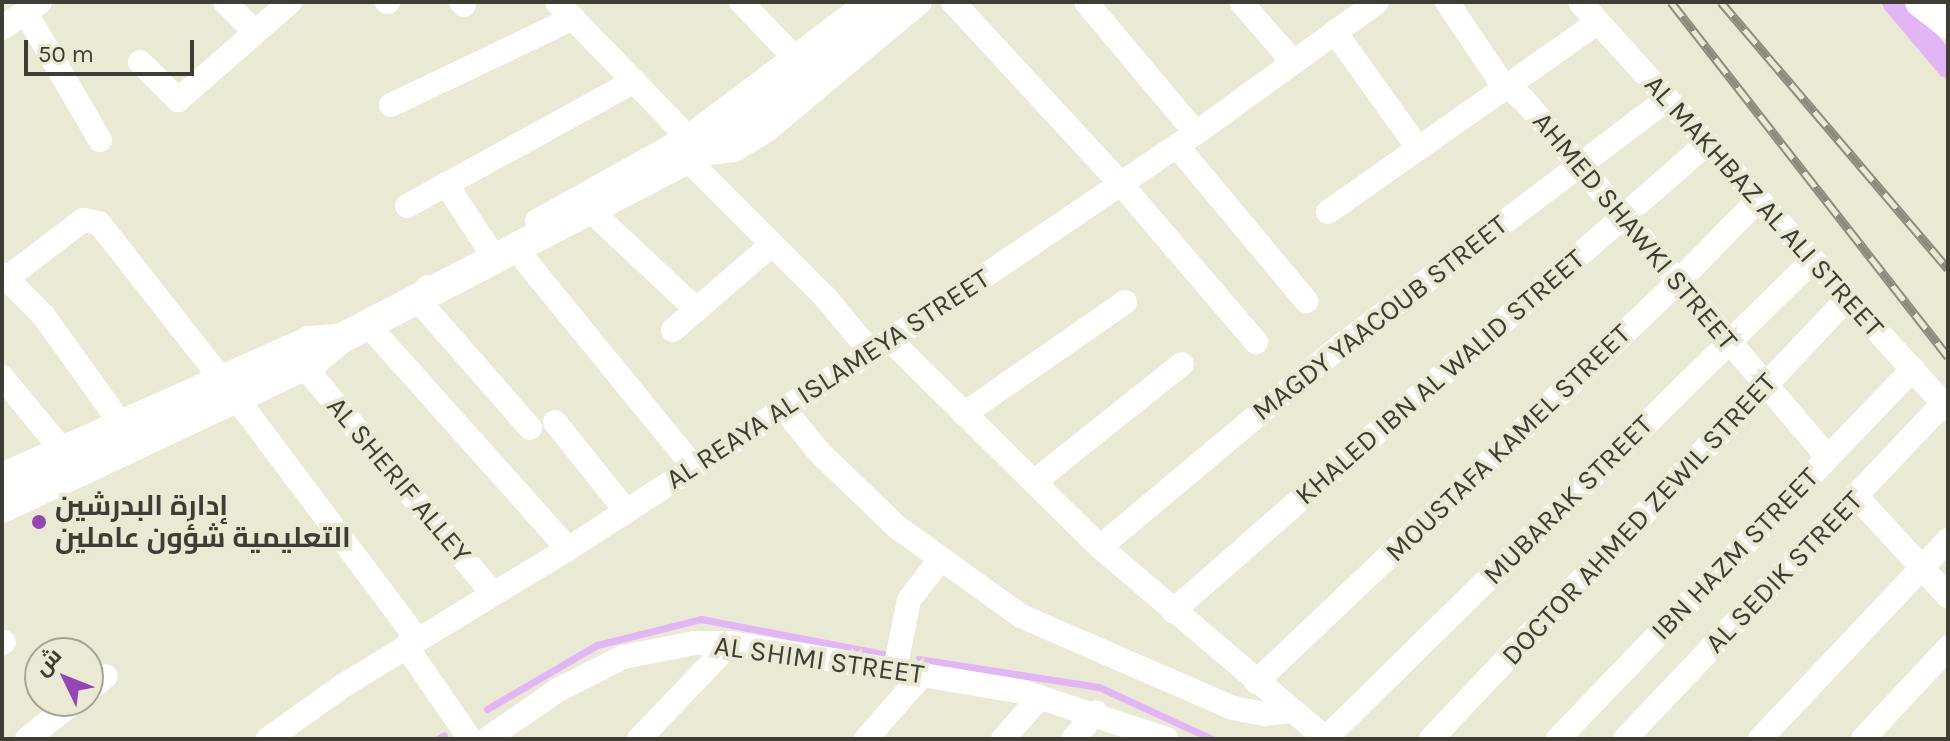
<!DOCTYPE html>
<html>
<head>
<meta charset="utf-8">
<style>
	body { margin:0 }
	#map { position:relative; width:1950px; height:741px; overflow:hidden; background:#eae9d4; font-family:Karla,Cairo,sans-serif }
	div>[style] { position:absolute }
	.stream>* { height:7px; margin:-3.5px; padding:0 3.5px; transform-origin:3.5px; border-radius:3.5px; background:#e2b6f6 }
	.canal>* { height:24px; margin:-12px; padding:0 12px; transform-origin:12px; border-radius:12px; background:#e2b6f6 }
	.minor>* { height:24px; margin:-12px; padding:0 12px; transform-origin:12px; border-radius:12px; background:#fff }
	.major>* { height:30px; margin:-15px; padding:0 15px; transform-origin:15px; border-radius:15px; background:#fff }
	.rail>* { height:9px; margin-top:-4.5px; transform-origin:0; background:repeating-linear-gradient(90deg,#eae9d4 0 18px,#8c8c7d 0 36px); box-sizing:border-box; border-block:2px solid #8c8c7d }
	.dots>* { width:22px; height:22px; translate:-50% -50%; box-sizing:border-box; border:4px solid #eae9d4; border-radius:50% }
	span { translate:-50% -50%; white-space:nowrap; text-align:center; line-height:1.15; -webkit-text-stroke:8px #eae9d4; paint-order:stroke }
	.street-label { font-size:28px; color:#3d3d34 }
	.poi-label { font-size:28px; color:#3d3d34; font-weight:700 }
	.left { translate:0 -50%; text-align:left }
	.frame { position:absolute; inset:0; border:4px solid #3d3d34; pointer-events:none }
	.north { position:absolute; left:24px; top:637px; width:80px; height:80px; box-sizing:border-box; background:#eae9d4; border:2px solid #a5a494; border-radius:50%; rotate:313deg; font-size:22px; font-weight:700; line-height:32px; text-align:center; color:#3d3d34 }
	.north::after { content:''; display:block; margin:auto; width:28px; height:36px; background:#9545b5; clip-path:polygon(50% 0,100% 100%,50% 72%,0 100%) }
	.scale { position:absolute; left:24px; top:40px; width:170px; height:36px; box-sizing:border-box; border:4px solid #3d3d34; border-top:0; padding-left:10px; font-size:24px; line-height:28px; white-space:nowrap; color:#3d3d34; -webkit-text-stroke:6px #eae9d4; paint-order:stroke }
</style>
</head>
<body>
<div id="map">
	<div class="stream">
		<i style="left:918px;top:659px;width:183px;rotate:8.8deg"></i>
		<i style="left:1099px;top:687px;width:124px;rotate:24.7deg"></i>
		<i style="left:487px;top:709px;width:127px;rotate:-30.2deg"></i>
		<i style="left:597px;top:645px;width:107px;rotate:-14deg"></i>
		<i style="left:701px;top:619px;width:185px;rotate:10.9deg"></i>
		<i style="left:438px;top:739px;width:7px;rotate:-34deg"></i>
	</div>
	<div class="canal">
		<i style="left:1894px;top:2px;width:84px;rotate:49.8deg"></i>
	</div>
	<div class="minor">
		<i style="left:225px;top:2px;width:42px;rotate:45deg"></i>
		<i style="left:387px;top:2px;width:1px"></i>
		<i style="left:461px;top:2px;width:4px;rotate:45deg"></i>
		<i style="left:557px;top:2px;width:188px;rotate:45.9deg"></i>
		<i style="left:741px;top:2px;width:79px;rotate:46deg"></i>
		<i style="left:953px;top:2px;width:248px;rotate:47.3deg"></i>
		<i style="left:1121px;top:184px;width:208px;rotate:49.5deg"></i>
		<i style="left:1086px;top:2px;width:171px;rotate:50deg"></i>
		<i style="left:1241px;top:2px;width:79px;rotate:49.1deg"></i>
		<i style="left:1447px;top:2px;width:97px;rotate:56deg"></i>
		<i style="left:1501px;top:82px;width:28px;rotate:38deg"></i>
		<i style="left:1523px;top:99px;width:470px;rotate:49.6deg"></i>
		<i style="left:1580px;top:2px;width:549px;rotate:47.88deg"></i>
		<i style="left:26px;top:13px;width:147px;rotate:59.8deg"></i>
		<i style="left:2px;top:28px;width:46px;rotate:-34.4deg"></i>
		<i style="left:1335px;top:32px;width:143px;rotate:54.4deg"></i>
		<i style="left:140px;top:62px;width:54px;rotate:45deg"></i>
		<i style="left:178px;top:100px;width:149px;rotate:-41.2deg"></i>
		<i style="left:391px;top:105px;width:202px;rotate:-25.5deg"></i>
		<i style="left:1177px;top:146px;width:202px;rotate:50.2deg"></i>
		<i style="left:693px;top:155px;width:41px;rotate:-7deg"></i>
		<i style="left:734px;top:150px;width:39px;rotate:-31deg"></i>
		<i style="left:767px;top:130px;width:199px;rotate:-39.9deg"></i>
		<i style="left:687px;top:159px;width:195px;rotate:45deg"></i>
		<i style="left:825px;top:297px;width:72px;rotate:50.1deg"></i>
		<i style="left:446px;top:184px;width:77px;rotate:56.7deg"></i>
		<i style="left:407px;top:206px;width:259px;rotate:-28.8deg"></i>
		<i style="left:590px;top:210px;width:146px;rotate:43.1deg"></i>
		<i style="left:1328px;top:212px;width:330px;rotate:-35.1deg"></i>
		<i style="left:537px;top:221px;width:173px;rotate:-29.1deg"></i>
		<i style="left:688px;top:137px;width:225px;rotate:-36.9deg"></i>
		<i style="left:516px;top:249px;width:281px;rotate:50.8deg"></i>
		<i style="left:2px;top:274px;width:58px;rotate:45deg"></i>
		<i style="left:43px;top:315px;width:135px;rotate:54.3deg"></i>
		<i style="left:7px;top:278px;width:96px;rotate:-37.3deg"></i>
		<i style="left:83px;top:220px;width:16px;rotate:11deg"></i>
		<i style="left:99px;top:223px;width:199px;rotate:51.9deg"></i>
		<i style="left:428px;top:287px;width:16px;rotate:128deg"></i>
		<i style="left:418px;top:300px;width:170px;rotate:48.8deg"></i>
		<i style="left:368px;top:325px;width:300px;rotate:48.2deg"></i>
		<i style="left:673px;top:330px;width:130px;rotate:-40.9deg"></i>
		<i style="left:890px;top:340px;width:295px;rotate:44.6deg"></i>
		<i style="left:1100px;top:547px;width:297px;rotate:40.3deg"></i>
		<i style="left:304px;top:366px;width:296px;rotate:50.3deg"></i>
		<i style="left:2px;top:377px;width:96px;rotate:50.5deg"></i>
		<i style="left:237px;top:399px;width:301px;rotate:53.1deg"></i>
		<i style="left:784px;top:409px;width:55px;rotate:50.9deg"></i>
		<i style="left:819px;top:452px;width:108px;rotate:43.9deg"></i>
		<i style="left:897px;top:527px;width:153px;rotate:35.7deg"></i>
		<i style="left:1021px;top:616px;width:231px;rotate:23.5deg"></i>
		<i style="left:1233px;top:708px;width:33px;rotate:11deg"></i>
		<i style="left:1265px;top:714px;width:27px;rotate:-6deg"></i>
		<i style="left:964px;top:414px;width:196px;rotate:-34.8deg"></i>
		<i style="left:555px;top:422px;width:114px;rotate:51.4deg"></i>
		<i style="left:1034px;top:482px;width:189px;rotate:-38.6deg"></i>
		<i style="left:1856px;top:496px;width:136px;rotate:47.4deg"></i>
		<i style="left:1100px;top:547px;width:305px;rotate:-39.9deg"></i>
		<i style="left:1334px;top:351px;width:418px;rotate:-37.1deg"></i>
		<i style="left:1173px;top:611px;width:709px;rotate:-41.22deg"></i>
		<i style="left:2px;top:643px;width:2px;rotate:-27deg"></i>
		<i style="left:406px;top:646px;width:113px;rotate:55.5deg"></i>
		<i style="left:895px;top:669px;width:70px;rotate:-78.5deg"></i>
		<i style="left:909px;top:600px;width:49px;rotate:-52.4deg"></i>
		<i style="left:1256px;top:682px;width:580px;rotate:-43.46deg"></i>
		<i style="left:1677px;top:283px;width:115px;rotate:-45.7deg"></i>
		<i style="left:88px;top:691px;width:23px;rotate:-40deg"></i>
		<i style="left:27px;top:739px;width:61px;rotate:-38.4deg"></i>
		<i style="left:268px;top:739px;width:93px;rotate:-35.4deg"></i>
		<i style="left:344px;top:685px;width:262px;rotate:-31.3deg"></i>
		<i style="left:568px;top:549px;width:384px;rotate:-33deg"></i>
		<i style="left:890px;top:340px;width:369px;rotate:-34.1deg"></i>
		<i style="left:1196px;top:133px;width:223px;rotate:-35.9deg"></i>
		<i style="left:487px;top:739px;width:86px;rotate:-34.6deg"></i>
		<i style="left:558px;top:690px;width:73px;rotate:-26.9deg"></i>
		<i style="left:623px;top:657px;width:73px;rotate:-11deg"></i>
		<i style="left:695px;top:643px;width:36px"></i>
		<i style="left:731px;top:643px;width:296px;rotate:9.5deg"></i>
		<i style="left:1023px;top:692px;width:151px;rotate:18.1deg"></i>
		<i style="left:639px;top:739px;width:133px;rotate:-46.2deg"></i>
		<i style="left:866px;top:739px;width:86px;rotate:-48.8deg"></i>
		<i style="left:1003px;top:739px;width:56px;rotate:-48.6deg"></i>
		<i style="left:1073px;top:739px;width:35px;rotate:-49deg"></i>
		<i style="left:1325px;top:739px;width:681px;rotate:-44.46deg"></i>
		<i style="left:1431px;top:739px;width:606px;rotate:-46.61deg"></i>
		<i style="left:1558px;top:739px;width:513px;rotate:-46.19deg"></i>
		<i style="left:1625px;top:739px;width:462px;rotate:-46.5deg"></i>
		<i style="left:1760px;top:739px;width:274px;rotate:-46.6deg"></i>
		<i style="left:1863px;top:739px;width:125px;rotate:-47deg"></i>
	</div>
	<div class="major">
		<i style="left:1920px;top:2px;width:36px;rotate:38deg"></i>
		<i style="left:2px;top:478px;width:336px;rotate:-24deg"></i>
		<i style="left:309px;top:341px;width:31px;rotate:-4deg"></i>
		<i style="left:2px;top:508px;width:345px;rotate:-25.2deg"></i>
		<i style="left:314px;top:361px;width:34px;rotate:-40deg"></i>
		<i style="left:340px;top:339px;width:391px;rotate:-27.4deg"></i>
		<i style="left:687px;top:159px;width:261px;rotate:-37deg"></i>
	</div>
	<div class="rail">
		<i style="left:1671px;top:2px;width:450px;rotate:52deg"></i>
		<i style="left:1721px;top:2px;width:350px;rotate:49.6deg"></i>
	</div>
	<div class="dots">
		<i style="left:39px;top:522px;background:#9545b5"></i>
	</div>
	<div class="street-label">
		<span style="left:1764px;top:206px;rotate:48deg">AL MAKHBAZ AL ALI STREET</span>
		<span style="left:1635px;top:231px;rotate:50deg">AHMED SHAWKI STREET</span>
		<span style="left:1380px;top:318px;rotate:-38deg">MAGDY YAACOUB STREET</span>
		<span style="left:1440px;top:377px;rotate:-41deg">KHALED IBN AL WALID STREET</span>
		<span style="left:828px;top:379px;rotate:-33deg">AL REAYA AL ISLAMEYA STREET</span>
		<span style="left:1508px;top:443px;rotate:-44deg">MOUSTAFA KAMEL STREET</span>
		<span style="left:399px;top:480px;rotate:50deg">AL SHERIF ALLEY</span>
		<span style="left:1568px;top:500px;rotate:-45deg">MUBARAK STREET</span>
		<span style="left:1639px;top:519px;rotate:-47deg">DOCTOR AHMED ZEWIL STREET</span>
		<span style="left:1735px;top:554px;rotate:-46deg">IBN HAZM STREET</span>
		<span style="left:1784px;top:572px;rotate:-46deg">AL SEDIK STREET</span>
		<span style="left:819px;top:660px;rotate:8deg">AL SHIMI STREET</span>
	</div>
	<div class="poi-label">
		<span class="left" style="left:55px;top:522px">إدارة البدرشين<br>التعليمية شؤون عاملين</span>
	</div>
	<div class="frame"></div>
	<div class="north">ش</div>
	<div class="scale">50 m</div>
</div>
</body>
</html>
